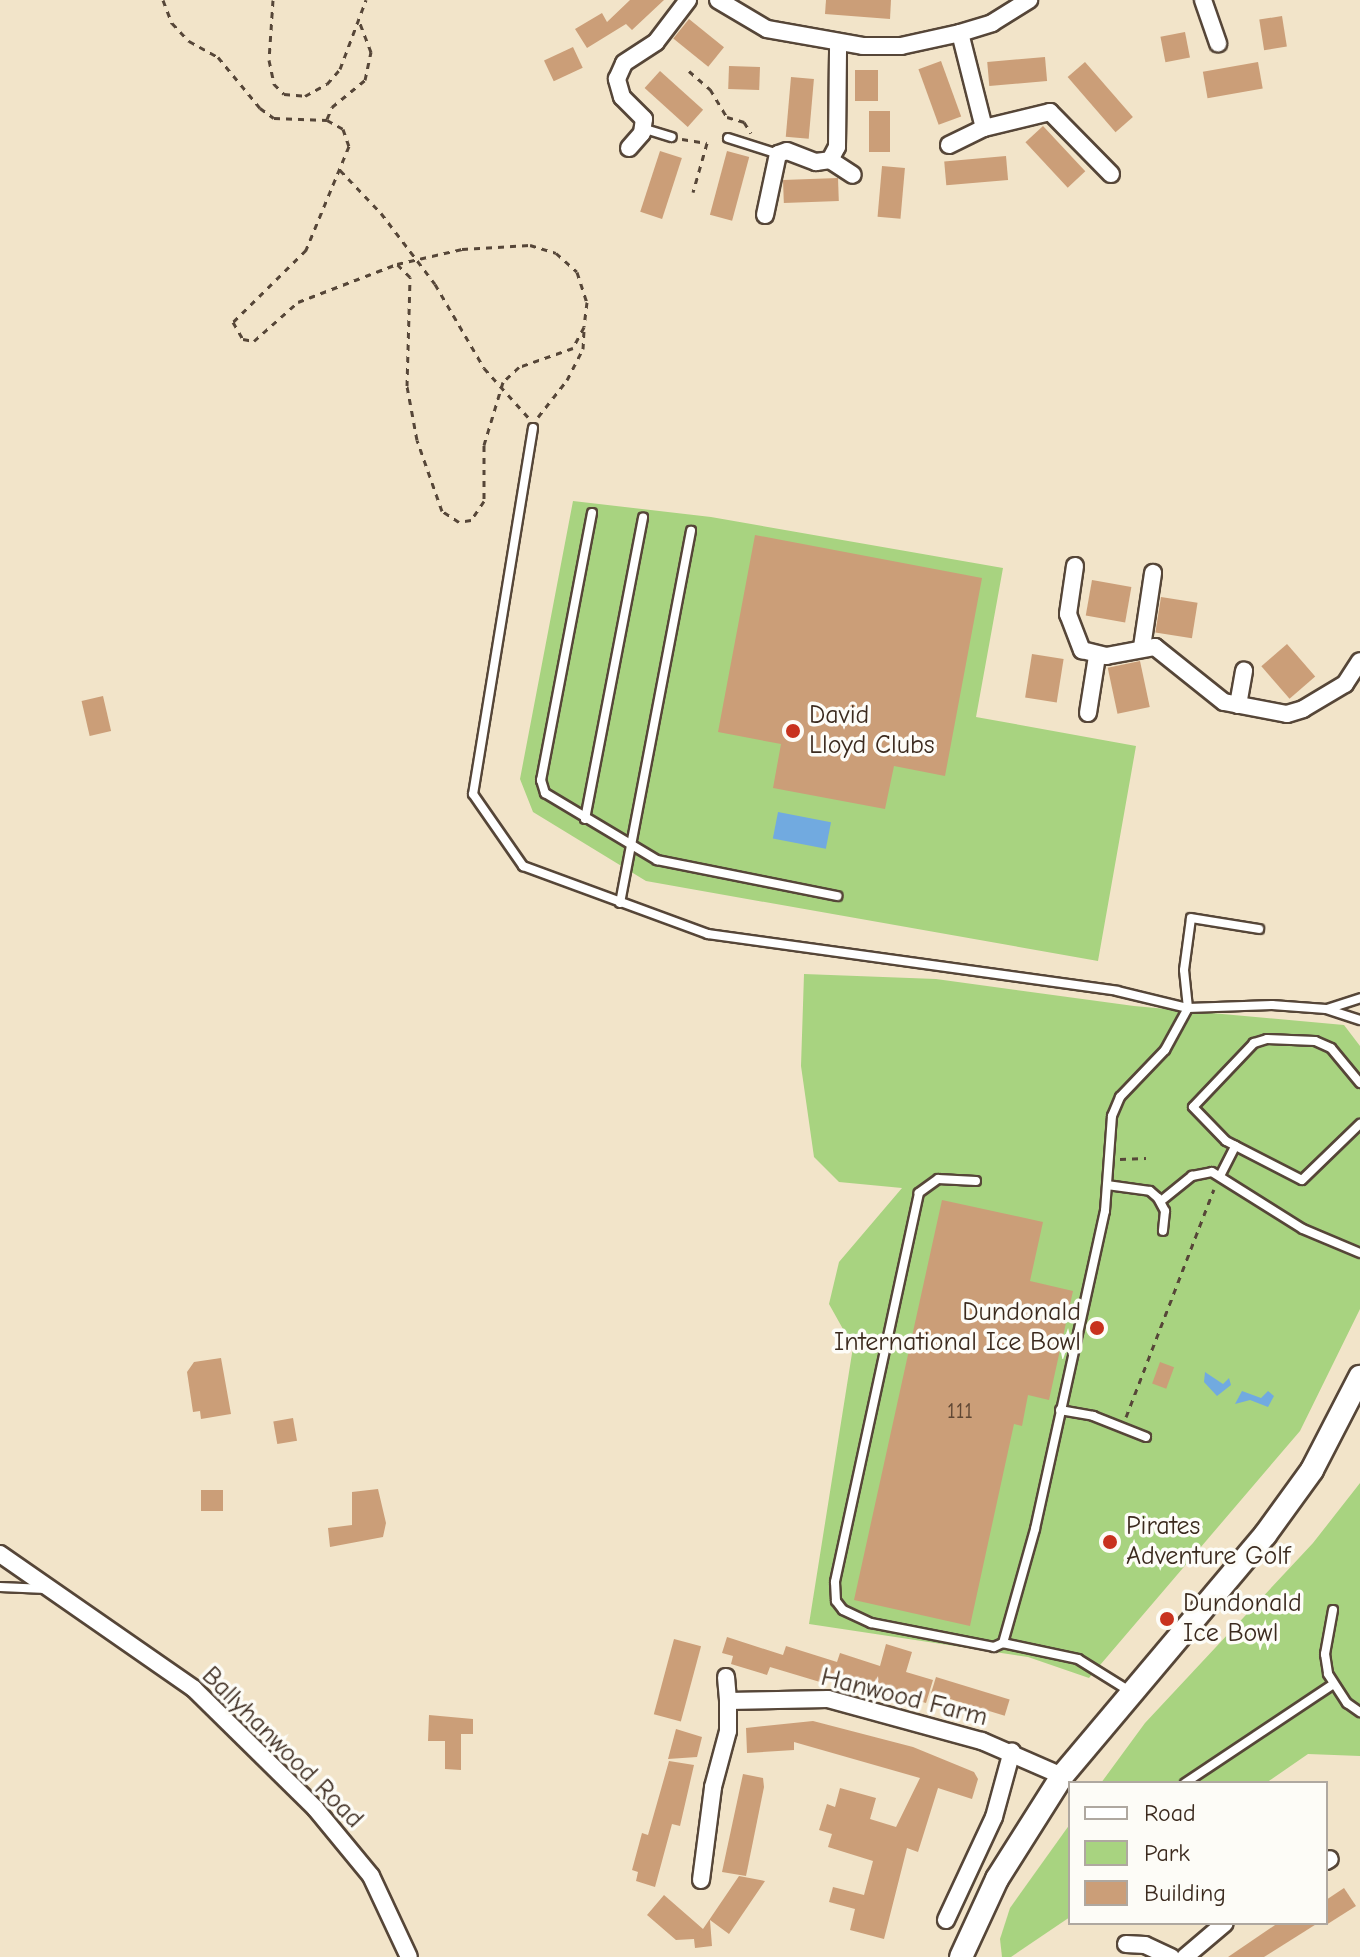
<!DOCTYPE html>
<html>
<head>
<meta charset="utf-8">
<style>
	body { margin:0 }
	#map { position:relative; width:1360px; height:1957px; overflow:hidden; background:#f2e4c9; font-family:"Comic Neue",sans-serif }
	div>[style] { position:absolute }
	.green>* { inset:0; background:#a8d380 }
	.water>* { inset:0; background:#71aae0; transform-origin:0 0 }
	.building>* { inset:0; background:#cb9e78; transform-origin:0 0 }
	.path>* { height:3px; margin-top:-1.5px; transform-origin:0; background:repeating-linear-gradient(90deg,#564638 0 6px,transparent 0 12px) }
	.roads { filter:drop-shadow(2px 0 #564638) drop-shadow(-2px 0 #564638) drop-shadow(0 2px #564638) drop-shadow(0 -2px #564638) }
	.lane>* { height:8px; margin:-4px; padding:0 4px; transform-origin:4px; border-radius:4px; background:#fff }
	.street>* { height:16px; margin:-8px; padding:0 8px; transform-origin:8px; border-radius:8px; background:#fff }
	.secondary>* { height:22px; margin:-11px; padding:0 11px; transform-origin:11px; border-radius:11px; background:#fff }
	.dots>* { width:22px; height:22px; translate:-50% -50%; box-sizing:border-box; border:4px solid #fdfcf7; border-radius:50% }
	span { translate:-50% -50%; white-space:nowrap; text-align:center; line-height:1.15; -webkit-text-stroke:7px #fdfcf7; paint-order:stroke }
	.number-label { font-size:22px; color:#5f4734 }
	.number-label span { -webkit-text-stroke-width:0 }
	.poi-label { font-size:26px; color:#3b2a1e }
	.left { translate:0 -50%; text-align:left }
	.right { translate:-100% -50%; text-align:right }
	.street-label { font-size:26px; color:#3b2a1e }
	.legend { position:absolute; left:1068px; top:1781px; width:260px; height:144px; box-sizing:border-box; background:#fdfcf7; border:2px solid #afa8a0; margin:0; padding:10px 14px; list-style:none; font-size:24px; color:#3b2a1e }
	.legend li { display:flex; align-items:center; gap:16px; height:40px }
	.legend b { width:40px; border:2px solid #afa8a0 }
</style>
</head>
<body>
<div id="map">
	<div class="green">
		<i style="clip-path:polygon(573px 501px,711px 517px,1003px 568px,976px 717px,1136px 746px,1098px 961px,646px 881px,533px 812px,520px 779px)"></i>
		<i style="clip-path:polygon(804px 974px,936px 979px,1134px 1006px,1344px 1025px,1360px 1046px,1360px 1309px,1300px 1431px,1089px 1678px,1028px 1657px,809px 1624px,853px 1347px,829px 1304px,839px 1262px,902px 1188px,839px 1182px,814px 1157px,801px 1066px)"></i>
		<i style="clip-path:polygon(1360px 1483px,1360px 1756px,1308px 1754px,1266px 1783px,1101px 1783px,1145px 1723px,1313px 1543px)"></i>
		<i style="clip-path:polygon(1070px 1824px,1070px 1917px,1011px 1957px,1002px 1957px,1000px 1939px,1010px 1908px)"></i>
	</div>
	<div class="water">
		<i style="left:778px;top:812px;width:54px;height:27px;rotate:11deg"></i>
		<i style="clip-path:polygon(1205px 1372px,1223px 1384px,1229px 1378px,1231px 1385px,1217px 1396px,1204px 1382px)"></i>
		<i style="clip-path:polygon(1242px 1391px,1261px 1398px,1268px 1391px,1274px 1396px,1268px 1407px,1250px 1400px,1235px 1404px)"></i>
	</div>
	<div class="building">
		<i style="clip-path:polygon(630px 0,664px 0,632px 30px,626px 24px,587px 48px,575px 29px,602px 13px,607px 22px)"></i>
		<i style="clip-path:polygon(826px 0,891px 0,890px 19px,825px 14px)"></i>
		<i style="left:1282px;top:16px;width:31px;height:23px;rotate:81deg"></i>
		<i style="left:689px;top:19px;width:45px;height:25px;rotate:39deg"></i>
		<i style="left:1185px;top:32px;width:26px;height:25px;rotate:79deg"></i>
		<i style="left:573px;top:47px;width:23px;height:32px;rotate:65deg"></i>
		<i style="left:1045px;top:57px;width:24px;height:58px;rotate:85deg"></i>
		<i style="left:941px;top:61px;width:59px;height:24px;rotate:70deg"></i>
		<i style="left:1085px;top:62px;width:73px;height:23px;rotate:49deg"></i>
		<i style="left:1258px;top:62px;width:27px;height:56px;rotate:80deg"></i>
		<i style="left:729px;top:66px;width:31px;height:23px;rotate:2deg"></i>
		<i style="left:855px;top:70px;width:23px;height:31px"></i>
		<i style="left:660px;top:71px;width:58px;height:23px;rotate:42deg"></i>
		<i style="left:791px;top:77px;width:23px;height:60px;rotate:5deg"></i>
		<i style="left:869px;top:111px;width:21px;height:41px"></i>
		<i style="left:1043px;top:126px;width:62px;height:24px;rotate:47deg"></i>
		<i style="left:660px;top:151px;width:23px;height:64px;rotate:18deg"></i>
		<i style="left:727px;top:151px;width:23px;height:66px;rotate:15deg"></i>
		<i style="left:1006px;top:156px;width:24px;height:62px;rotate:85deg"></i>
		<i style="left:882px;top:166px;width:23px;height:51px;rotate:5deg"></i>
		<i style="left:838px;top:178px;width:23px;height:55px;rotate:88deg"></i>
		<i style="clip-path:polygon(755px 535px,982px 578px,945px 776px,894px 766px,885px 809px,773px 788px,781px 744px,718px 732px)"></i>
		<i style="left:1092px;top:580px;width:40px;height:36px;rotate:10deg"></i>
		<i style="left:1161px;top:597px;width:37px;height:36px;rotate:9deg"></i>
		<i style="left:1287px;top:644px;width:43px;height:34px;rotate:49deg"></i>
		<i style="left:1032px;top:654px;width:32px;height:44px;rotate:9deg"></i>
		<i style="left:1140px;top:661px;width:47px;height:33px;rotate:78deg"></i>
		<i style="left:103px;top:696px;width:36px;height:22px;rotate:77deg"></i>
		<i style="clip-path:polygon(942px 1200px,1043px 1222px,1030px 1281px,1073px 1291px,1049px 1400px,1028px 1395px,1022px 1426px,1014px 1424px,970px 1626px,854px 1600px)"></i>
		<i style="clip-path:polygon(221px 1358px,231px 1414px,201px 1419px,200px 1411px,193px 1412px,187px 1372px,194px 1362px)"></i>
		<i style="left:1160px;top:1362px;width:15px;height:23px;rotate:20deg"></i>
		<i style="left:293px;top:1418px;width:23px;height:20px;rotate:80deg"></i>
		<i style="clip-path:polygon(378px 1489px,386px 1523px,383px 1537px,330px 1547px,328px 1528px,352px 1525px,352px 1492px)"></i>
		<i style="left:223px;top:1490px;width:21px;height:22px;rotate:90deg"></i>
		<i style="clip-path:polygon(727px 1637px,783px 1655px,786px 1646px,837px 1662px,840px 1653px,880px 1666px,886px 1644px,912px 1652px,906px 1672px,933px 1680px,926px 1703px,822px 1674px,820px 1682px,770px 1667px,767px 1675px,731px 1664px,733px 1656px,722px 1653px)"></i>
		<i style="left:674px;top:1639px;width:28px;height:78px;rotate:15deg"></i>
		<i style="left:936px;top:1677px;width:77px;height:17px;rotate:17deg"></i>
		<i style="clip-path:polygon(429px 1715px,473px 1719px,473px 1734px,461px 1734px,461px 1770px,445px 1769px,445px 1741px,428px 1741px)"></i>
		<i style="clip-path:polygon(813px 1721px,913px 1747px,974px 1772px,978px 1779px,972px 1799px,938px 1788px,918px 1852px,907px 1848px,884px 1939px,850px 1930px,855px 1909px,829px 1902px,833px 1887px,864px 1895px,873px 1861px,828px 1847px,832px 1834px,819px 1830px,827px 1804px,835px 1807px,840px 1788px,876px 1798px,870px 1819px,896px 1827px,920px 1778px,794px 1742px,794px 1750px,747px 1753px,746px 1728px)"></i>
		<i style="clip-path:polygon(676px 1729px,702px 1737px,697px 1757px,668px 1759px)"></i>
		<i style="clip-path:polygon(669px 1761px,694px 1765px,680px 1826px,672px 1824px,655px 1887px,636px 1881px,638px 1872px,632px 1870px,642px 1833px,648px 1835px)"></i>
		<i style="clip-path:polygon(743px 1774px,763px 1778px,764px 1787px,746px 1876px,722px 1872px)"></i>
		<i style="clip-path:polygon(739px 1876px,765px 1881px,729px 1934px,710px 1920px,712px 1946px,695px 1948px,694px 1939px,676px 1940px,647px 1915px,664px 1895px,703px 1929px)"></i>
		<i style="clip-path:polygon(1344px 1888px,1356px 1906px,1326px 1925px,1326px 1900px)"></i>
		<i style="clip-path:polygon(1278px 1923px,1318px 1923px,1264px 1957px,1228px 1957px)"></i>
	</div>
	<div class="path">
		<i style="left:163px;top:0;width:25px;rotate:69deg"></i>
		<i style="left:172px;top:23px;width:25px;rotate:47deg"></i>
		<i style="left:189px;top:41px;width:33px;rotate:29deg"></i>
		<i style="left:218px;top:57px;width:66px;rotate:50.5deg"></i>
		<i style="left:260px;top:108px;width:17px;rotate:36deg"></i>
		<i style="left:274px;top:118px;width:53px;rotate:2.2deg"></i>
		<i style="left:327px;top:120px;width:18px;rotate:29deg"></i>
		<i style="left:343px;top:129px;width:18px;rotate:71deg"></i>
		<i style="left:349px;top:146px;width:113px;rotate:112.5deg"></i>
		<i style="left:306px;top:250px;width:103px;rotate:135.4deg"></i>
		<i style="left:233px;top:322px;width:20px;rotate:60deg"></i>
		<i style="left:243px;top:339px;width:11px;rotate:10deg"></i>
		<i style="left:254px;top:341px;width:59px;rotate:-41.6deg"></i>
		<i style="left:298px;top:302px;width:106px;rotate:-21deg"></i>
		<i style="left:397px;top:264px;width:67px;rotate:-13deg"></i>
		<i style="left:462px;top:249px;width:68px;rotate:-3.4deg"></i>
		<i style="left:530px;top:245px;width:27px;rotate:17deg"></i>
		<i style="left:556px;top:253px;width:28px;rotate:42deg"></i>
		<i style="left:577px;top:272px;width:32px;rotate:72deg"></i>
		<i style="left:587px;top:302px;width:25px;rotate:97deg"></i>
		<i style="left:584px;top:327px;width:24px;rotate:118deg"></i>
		<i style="left:573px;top:348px;width:57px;rotate:160.6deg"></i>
		<i style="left:519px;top:367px;width:22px;rotate:137deg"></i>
		<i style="left:503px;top:382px;width:66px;rotate:106.8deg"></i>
		<i style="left:484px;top:445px;width:56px;rotate:90deg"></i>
		<i style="left:484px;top:501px;width:23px;rotate:124deg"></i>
		<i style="left:471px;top:520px;width:12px;rotate:171deg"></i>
		<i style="left:459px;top:522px;width:20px;rotate:-147deg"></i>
		<i style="left:442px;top:511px;width:75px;rotate:-109.4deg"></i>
		<i style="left:417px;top:440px;width:55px;rotate:-100.5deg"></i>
		<i style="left:407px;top:386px;width:109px;rotate:-88.4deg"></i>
		<i style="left:410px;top:277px;width:18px;rotate:-135deg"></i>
		<i style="left:273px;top:0;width:60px;rotate:93.8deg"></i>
		<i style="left:269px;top:60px;width:25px;rotate:78deg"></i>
		<i style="left:274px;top:84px;width:14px;rotate:45deg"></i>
		<i style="left:284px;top:94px;width:21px;rotate:5deg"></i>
		<i style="left:305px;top:96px;width:25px;rotate:-29deg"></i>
		<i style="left:327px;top:84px;width:20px;rotate:-49deg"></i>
		<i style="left:340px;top:69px;width:74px;rotate:-69.4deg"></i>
		<i style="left:689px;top:71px;width:28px;rotate:41deg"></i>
		<i style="left:710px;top:89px;width:33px;rotate:59deg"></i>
		<i style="left:727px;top:117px;width:18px;rotate:16deg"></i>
		<i style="left:744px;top:122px;width:13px;rotate:58deg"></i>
		<i style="left:327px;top:119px;width:13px;rotate:-67deg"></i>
		<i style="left:332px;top:107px;width:43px;rotate:-39.3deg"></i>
		<i style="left:365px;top:80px;width:29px;rotate:-78deg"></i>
		<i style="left:371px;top:52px;width:31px;rotate:-111deg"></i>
		<i style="left:682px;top:139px;width:25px;rotate:9deg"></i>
		<i style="left:707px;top:143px;width:51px;rotate:105.9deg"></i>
		<i style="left:340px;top:170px;width:59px;rotate:46.4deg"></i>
		<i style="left:381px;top:213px;width:89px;rotate:52.7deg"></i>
		<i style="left:435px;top:284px;width:97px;rotate:59.7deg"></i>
		<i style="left:484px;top:368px;width:66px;rotate:48.1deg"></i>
		<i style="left:538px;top:417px;width:47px;rotate:-51.9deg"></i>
		<i style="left:567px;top:380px;width:35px;rotate:-63deg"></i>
		<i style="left:583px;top:349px;width:19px;rotate:-87deg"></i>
		<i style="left:1120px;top:1159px;width:26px;rotate:-2deg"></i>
		<i style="left:1126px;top:1417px;width:244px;rotate:-68.9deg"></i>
	</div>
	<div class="roads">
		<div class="lane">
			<i style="left:642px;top:128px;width:31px;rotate:17deg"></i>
			<i style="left:728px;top:138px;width:52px;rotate:17.7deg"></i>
			<i style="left:533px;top:428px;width:371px;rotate:99.3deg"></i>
			<i style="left:473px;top:794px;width:88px;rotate:55.2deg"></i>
			<i style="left:523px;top:866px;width:197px;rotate:20.2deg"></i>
			<i style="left:708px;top:934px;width:413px;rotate:7.9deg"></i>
			<i style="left:1117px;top:991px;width:73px;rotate:13.5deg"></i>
			<i style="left:1188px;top:1008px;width:84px;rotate:-2deg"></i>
			<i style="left:1272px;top:1005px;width:54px;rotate:4.2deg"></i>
			<i style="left:1326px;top:1009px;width:36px;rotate:18deg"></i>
			<i style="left:592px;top:513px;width:272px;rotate:100.8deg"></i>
			<i style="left:541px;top:780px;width:14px;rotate:73deg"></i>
			<i style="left:545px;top:793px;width:131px;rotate:30.9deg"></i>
			<i style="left:657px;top:860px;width:184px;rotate:11.3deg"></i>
			<i style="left:585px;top:819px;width:307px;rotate:-79.1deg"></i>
			<i style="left:620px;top:903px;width:379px;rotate:-79.2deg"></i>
			<i style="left:1327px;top:1009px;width:35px;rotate:-18deg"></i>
			<i style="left:1360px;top:1083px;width:45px;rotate:-129.6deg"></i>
			<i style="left:1331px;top:1048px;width:17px;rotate:-156deg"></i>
			<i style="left:1315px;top:1041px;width:48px;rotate:-177.6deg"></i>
			<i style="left:1267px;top:1039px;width:14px;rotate:163deg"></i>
			<i style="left:1254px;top:1043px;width:88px;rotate:133.6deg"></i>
			<i style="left:1193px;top:1107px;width:47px;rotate:45.9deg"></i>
			<i style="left:1226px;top:1141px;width:85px;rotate:27.2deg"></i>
			<i style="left:1302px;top:1180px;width:81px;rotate:-44deg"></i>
			<i style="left:1220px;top:1176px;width:34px;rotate:-63deg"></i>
			<i style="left:976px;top:1181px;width:38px;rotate:-177deg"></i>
			<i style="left:938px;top:1179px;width:24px;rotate:144deg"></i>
			<i style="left:919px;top:1193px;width:398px;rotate:102.2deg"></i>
			<i style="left:835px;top:1582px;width:19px;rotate:87deg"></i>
			<i style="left:836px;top:1601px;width:11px;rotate:52deg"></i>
			<i style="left:843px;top:1610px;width:31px;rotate:25deg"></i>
			<i style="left:871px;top:1623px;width:125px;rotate:11deg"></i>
			<i style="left:994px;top:1647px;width:10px;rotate:-24deg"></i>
			<i style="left:1107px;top:1185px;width:43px;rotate:7.9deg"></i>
			<i style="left:1150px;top:1191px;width:11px;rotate:41deg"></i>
			<i style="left:1158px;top:1198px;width:15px;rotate:62deg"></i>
			<i style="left:1165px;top:1211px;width:20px;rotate:96deg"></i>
			<i style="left:1161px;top:1201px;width:40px;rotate:-39deg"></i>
			<i style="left:1192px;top:1176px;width:20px;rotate:-11deg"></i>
			<i style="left:1212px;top:1172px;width:107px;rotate:32.1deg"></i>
			<i style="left:1303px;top:1229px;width:62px;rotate:22.8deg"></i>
			<i style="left:1060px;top:1410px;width:34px;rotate:10deg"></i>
			<i style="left:1093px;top:1416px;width:57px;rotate:21.6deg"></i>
			<i style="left:0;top:1587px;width:46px;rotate:2.5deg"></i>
			<i style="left:1333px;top:1610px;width:45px;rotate:100.3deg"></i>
			<i style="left:1325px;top:1654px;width:20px;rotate:81deg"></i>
			<i style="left:1328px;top:1674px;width:35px;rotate:57deg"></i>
			<i style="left:1347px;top:1703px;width:16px;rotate:35deg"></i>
			<i style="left:1131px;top:1692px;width:62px;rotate:-148.1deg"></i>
			<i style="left:1078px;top:1659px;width:77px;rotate:-168deg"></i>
			<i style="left:1003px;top:1643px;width:118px;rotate:-74.3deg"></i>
			<i style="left:1035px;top:1529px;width:326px;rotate:-77.6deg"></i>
			<i style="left:1105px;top:1211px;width:95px;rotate:-85.8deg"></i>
			<i style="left:1112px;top:1116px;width:21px;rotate:-67deg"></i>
			<i style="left:1120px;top:1097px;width:65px;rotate:-46.2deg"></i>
			<i style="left:1165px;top:1050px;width:48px;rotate:-61.3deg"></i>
			<i style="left:1188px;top:1008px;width:38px;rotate:-96deg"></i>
			<i style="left:1184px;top:970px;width:52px;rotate:-82.3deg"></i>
			<i style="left:1191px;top:918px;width:69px;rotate:9.2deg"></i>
			<i style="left:1185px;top:1783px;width:177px;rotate:-33.7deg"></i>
		</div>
		<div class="street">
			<i style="left:718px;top:0;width:57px;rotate:30.6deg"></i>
			<i style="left:767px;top:29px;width:97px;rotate:10deg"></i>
			<i style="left:863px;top:46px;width:38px"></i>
			<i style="left:901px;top:46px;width:60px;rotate:-12.4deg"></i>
			<i style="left:960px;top:33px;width:34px;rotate:-17deg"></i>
			<i style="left:992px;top:23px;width:44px;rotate:-31.9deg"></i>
			<i style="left:1203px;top:0;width:46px;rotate:70.8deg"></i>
			<i style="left:960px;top:33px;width:98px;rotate:75.8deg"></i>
			<i style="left:949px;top:145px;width:39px;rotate:-26deg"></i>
			<i style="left:984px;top:128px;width:68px;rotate:-13.6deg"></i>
			<i style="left:1050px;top:112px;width:87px;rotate:45.5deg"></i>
			<i style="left:629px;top:148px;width:20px;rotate:-49deg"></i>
			<i style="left:642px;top:133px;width:14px;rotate:-82deg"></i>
			<i style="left:644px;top:119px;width:31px;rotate:-135deg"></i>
			<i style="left:622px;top:97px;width:19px;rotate:-106deg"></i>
			<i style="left:617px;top:79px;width:17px;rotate:-66deg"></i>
			<i style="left:624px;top:63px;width:38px;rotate:-33deg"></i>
			<i style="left:656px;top:42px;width:53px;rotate:-52.7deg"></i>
			<i style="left:830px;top:160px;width:27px;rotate:33deg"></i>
			<i style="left:765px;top:215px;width:62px;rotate:-78deg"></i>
			<i style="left:778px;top:154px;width:9px;rotate:-18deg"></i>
			<i style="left:787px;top:151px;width:31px;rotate:21deg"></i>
			<i style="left:816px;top:162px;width:14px;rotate:-8deg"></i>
			<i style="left:830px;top:160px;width:15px;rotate:-62deg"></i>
			<i style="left:837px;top:147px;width:103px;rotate:-89.4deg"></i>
			<i style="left:1075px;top:566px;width:49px;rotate:98.3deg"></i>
			<i style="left:1068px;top:614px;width:39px;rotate:69deg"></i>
			<i style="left:1082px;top:650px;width:25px;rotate:14deg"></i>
			<i style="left:1106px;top:656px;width:50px;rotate:-10.4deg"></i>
			<i style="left:1155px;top:647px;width:88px;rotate:38.6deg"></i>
			<i style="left:1224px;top:702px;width:64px;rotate:10.8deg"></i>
			<i style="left:1287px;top:714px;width:17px;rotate:-17deg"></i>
			<i style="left:1303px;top:709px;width:49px;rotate:-30.8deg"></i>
			<i style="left:1345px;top:684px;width:27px;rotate:-57deg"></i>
			<i style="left:1142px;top:647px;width:75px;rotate:-81.5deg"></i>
			<i style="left:1238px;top:705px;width:35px;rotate:-80deg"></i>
			<i style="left:1088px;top:713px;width:58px;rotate:-81deg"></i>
			<i style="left:0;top:1554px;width:236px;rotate:34.8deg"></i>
			<i style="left:194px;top:1689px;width:170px;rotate:44.5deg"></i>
			<i style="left:315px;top:1808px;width:88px;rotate:50.5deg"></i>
			<i style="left:371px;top:1876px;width:89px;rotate:64.9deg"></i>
			<i style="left:726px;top:1677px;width:24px;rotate:85deg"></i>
			<i style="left:1326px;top:1861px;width:4px;rotate:-27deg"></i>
			<i style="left:701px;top:1880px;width:94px;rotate:-82.6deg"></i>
			<i style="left:713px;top:1787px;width:58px;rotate:-75deg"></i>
			<i style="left:728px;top:1731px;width:30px;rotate:-90deg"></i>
			<i style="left:728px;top:1701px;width:100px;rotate:-1.1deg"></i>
			<i style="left:828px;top:1699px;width:160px;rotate:15.3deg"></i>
			<i style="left:982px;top:1741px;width:87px;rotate:23.6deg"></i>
			<i style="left:946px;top:1920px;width:114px;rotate:-65deg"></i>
			<i style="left:994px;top:1817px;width:68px;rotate:-74.7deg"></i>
			<i style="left:1126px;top:1944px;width:19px;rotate:3deg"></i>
			<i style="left:1145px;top:1945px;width:29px;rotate:25deg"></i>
			<i style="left:1185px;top:1957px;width:52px;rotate:-40.4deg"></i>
		</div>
		<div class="secondary">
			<i style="left:961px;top:1957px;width:86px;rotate:-65.2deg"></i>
			<i style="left:997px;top:1879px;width:122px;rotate:-57.7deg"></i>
			<i style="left:1062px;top:1776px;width:315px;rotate:-49.9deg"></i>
			<i style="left:1265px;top:1535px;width:80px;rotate:-54.1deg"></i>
			<i style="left:1312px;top:1470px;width:105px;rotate:-62.7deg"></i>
		</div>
	</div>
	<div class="dots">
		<i style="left:793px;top:731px;background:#c8321e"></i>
		<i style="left:1097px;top:1328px;background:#c8321e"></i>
		<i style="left:1110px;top:1542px;background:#c8321e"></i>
		<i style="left:1167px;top:1619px;background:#c8321e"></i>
	</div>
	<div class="number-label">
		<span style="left:960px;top:1412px">111</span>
	</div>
	<div class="poi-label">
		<span class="left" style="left:809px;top:731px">David<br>Lloyd Clubs</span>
		<span class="right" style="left:1081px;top:1328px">Dundonald<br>International Ice Bowl</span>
		<span class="left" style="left:1126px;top:1542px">Pirates<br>Adventure Golf</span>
		<span class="left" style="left:1183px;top:1619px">Dundonald<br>Ice Bowl</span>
	</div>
	<div class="street-label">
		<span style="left:904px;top:1698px;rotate:14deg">Hanwood Farm</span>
		<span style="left:282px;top:1748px;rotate:45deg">Ballyhanwood Road</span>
	</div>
	<ul class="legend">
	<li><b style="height:10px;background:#fff"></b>Road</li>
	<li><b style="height:22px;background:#a8d380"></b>Park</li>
	<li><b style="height:22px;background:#cb9e78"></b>Building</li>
	</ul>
</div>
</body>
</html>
